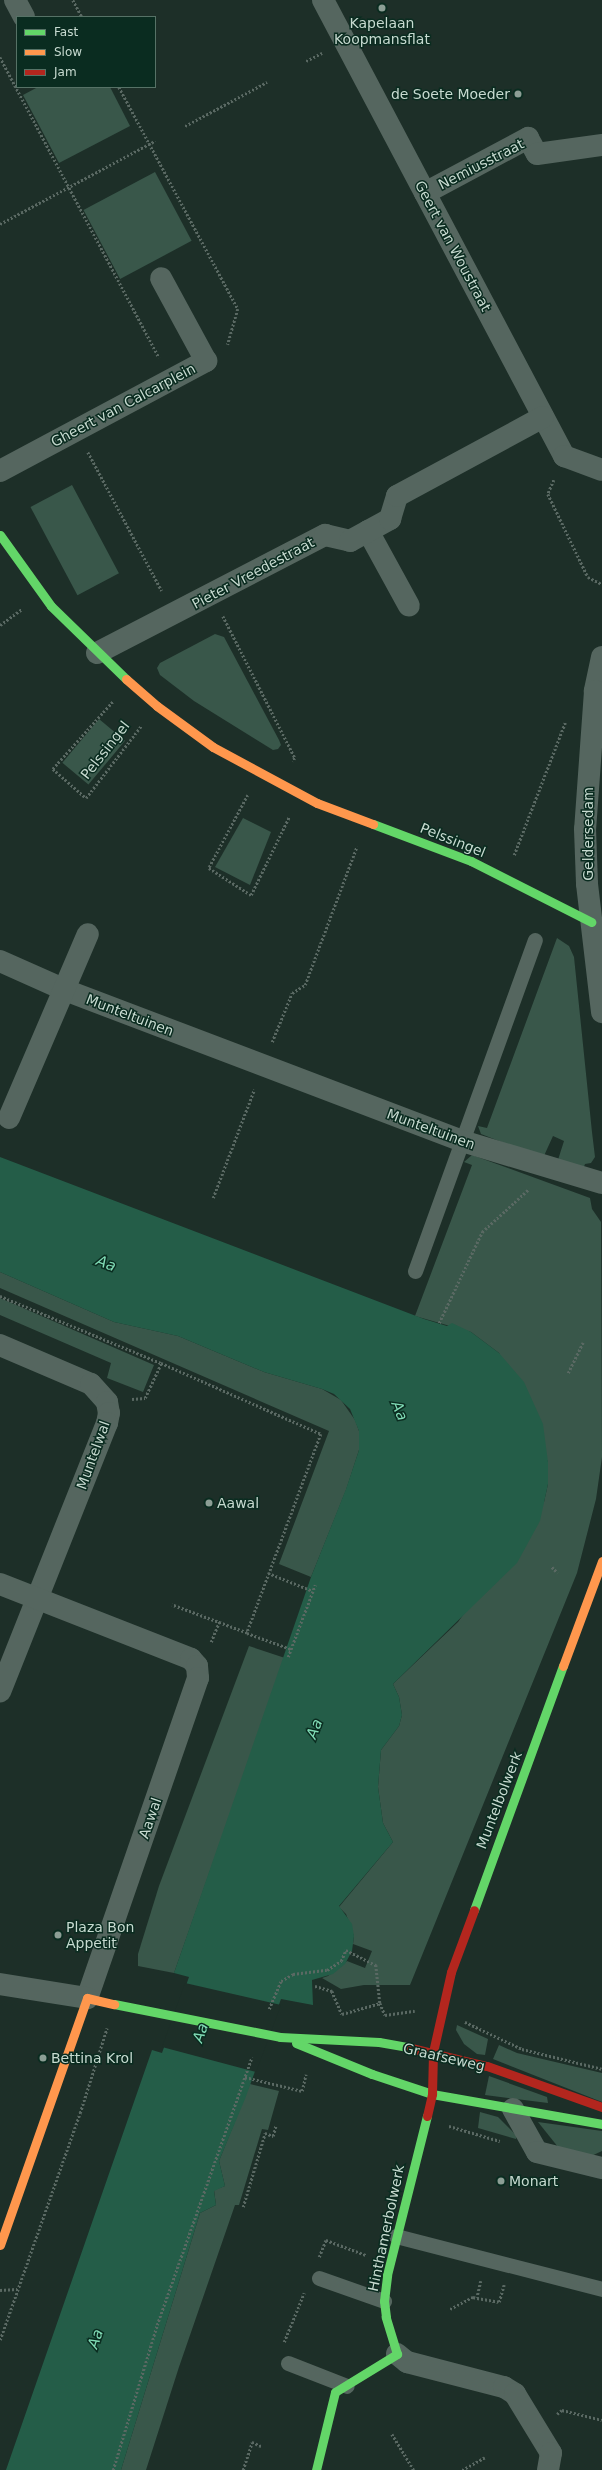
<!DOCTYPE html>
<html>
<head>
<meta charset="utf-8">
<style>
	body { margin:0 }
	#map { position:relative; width:602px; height:2470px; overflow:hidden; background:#1d2f28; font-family:"DejaVu Sans",sans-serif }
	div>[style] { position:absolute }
	.green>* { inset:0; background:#39574a; transform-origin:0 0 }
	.water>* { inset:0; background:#245d48 }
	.pier>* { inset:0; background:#1d2f28 }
	.path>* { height:2.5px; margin-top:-1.25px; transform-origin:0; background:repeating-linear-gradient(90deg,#5a6963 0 2px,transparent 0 4px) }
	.lane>* { height:15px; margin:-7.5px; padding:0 7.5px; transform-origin:7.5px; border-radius:7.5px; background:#55665f }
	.street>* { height:22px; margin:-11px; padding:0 11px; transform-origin:11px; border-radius:11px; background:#55665f }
	.fast>* { height:9px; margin:-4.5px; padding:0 4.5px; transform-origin:4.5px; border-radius:4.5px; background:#63d668 }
	.slow>* { height:9px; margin:-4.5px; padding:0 4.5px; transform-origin:4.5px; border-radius:4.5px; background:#ff974d }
	.jam>* { height:9px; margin:-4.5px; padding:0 4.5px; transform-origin:4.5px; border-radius:4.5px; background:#b3261e }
	.dots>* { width:11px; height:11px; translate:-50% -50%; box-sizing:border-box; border:2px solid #0a2c20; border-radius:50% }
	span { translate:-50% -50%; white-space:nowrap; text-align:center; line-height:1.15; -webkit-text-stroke:3px #0a2c20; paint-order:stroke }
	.poi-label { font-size:14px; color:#c7dad0 }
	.right { translate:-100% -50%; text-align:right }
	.left { translate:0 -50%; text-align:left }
	.street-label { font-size:14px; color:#c7dad0 }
	.water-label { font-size:15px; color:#81dcb6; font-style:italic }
	.legend { position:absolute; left:16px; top:16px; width:140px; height:72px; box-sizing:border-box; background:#0a2c20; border:1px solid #567266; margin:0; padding:5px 7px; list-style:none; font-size:12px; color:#c7dad0 }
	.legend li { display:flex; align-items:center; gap:8px; height:20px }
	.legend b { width:20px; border:1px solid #567266 }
</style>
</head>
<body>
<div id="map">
	<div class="green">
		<i style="clip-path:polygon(38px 87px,110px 87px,130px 126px,59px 163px,23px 95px)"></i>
		<i style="left:155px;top:172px;width:78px;height:81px;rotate:62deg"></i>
		<i style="left:72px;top:485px;width:100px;height:47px;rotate:62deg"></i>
		<i style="clip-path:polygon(215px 634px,224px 637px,279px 740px,281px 745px,278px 749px,273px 750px,194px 701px,160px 675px,157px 668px,160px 663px)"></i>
		<i style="left:99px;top:719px;width:34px;height:57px;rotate:40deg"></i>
		<i style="clip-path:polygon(243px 818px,271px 832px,250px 885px,215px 867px)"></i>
		<i style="clip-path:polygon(557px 938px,569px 946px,574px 957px,592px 1132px,595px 1157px,591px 1163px,585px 1164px,582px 1172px,557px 1163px,564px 1141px,553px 1136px,543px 1158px,481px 1134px,478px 1126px,487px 1128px)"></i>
		<i style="clip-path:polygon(472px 1155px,590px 1198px,592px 1209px,601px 1222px,602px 1457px,596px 1499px,577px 1573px,410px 1985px,364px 1985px,341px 1989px,322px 1978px,328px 1976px,347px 1961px,365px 1968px,372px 1951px,353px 1944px,354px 1936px,346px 1914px,339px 1907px,393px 1842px,383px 1823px,378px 1787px,381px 1750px,399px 1726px,402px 1715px,399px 1697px,393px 1684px,458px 1622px,544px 1502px,548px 1484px,548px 1462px,499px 1353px,471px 1332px,415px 1316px,472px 1165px,464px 1162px)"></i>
		<i style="clip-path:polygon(0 1272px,114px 1322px,178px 1336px,264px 1372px,322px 1389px,341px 1400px,355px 1420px,359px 1431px,359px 1450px,346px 1490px,311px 1577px,279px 1564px,329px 1431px,0 1288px)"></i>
		<i style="clip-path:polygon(0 1298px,154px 1365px,143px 1392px,107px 1378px,111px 1363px,0 1315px)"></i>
		<i style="clip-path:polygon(249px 1646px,285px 1658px,174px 1973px,138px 1966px,138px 1954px,159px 1886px)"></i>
		<i style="clip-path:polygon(457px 2025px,488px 2039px,485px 2055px,477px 2054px,464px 2044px,456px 2030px)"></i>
		<i style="clip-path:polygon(499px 2045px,517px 2053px,602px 2073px,602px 2102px,493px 2059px)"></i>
		<i style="clip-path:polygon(489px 2076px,547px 2097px,548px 2103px,485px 2095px)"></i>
		<i style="clip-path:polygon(250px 2084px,279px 2091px,268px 2130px,262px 2129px,239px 2205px,235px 2205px,179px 2367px,146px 2470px,121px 2470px,200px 2213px,216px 2205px,214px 2190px,225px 2186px,219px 2161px)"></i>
		<i style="clip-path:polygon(480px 2112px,498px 2117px,517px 2136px,516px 2139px,478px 2128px)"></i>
		<i style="clip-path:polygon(538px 2122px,602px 2131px,602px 2151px,587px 2158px,558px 2147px)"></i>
	</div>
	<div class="water">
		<i style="clip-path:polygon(0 1157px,424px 1319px,447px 1326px,452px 1323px,471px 1332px,499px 1353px,524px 1382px,543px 1424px,548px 1462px,548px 1484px,540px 1521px,517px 1563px,393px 1684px,399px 1697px,402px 1715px,399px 1726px,381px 1750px,378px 1787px,383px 1823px,393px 1842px,339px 1906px,352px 1924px,354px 1936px,352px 1951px,345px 1964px,333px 1974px,312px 1980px,313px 2005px,281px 1999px,245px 2099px,219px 2161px,225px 2186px,214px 2191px,216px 2205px,200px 2213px,121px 2470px,6px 2470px,152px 2050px,162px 2053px,189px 1977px,174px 1973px,311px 1577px,346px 1489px,359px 1450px,359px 1431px,350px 1409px,334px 1394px,322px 1389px,264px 1372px,178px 1336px,114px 1322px,0 1272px)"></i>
	</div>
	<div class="pier">
		<i style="clip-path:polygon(185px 1983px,281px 2005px,256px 2072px,162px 2047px)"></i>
	</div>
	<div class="path">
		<i style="left:73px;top:0;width:19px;rotate:62deg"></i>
		<i style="left:0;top:57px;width:340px;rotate:62.1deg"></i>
		<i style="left:306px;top:61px;width:18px;rotate:-27deg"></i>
		<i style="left:119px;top:87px;width:252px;rotate:61.8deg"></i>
		<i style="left:238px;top:309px;width:37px;rotate:106deg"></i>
		<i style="left:185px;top:126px;width:93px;rotate:-28.2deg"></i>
		<i style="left:0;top:224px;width:176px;rotate:-28.2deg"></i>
		<i style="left:88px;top:452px;width:157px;rotate:62deg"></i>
		<i style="left:554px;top:480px;width:15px;rotate:113deg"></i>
		<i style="left:548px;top:494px;width:92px;rotate:64.3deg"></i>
		<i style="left:588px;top:577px;width:16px;rotate:27deg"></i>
		<i style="left:223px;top:616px;width:159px;rotate:63.1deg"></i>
		<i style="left:295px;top:758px;width:4px;rotate:124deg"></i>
		<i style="left:0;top:625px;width:27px;rotate:-36deg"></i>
		<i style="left:113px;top:702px;width:90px;rotate:131.8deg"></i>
		<i style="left:53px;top:769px;width:44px;rotate:41.3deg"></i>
		<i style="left:86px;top:798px;width:91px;rotate:-52.6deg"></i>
		<i style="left:248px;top:795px;width:83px;rotate:118.1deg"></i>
		<i style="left:209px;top:868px;width:50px;rotate:32.7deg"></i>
		<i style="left:251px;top:895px;width:87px;rotate:-64deg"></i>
		<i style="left:514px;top:855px;width:142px;rotate:-68.9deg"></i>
		<i style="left:272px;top:1042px;width:53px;rotate:-67.8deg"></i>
		<i style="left:292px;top:993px;width:15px;rotate:-32deg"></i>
		<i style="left:305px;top:985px;width:148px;rotate:-69.5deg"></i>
		<i style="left:213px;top:1198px;width:116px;rotate:-69.2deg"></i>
		<i style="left:0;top:1296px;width:174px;rotate:22.6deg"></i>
		<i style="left:161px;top:1363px;width:175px;rotate:23.9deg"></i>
		<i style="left:321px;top:1434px;width:212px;rotate:110.4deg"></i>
		<i style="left:247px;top:1633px;width:80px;rotate:-159.5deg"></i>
		<i style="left:439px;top:1323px;width:101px;rotate:-64.7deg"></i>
		<i style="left:482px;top:1232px;width:64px;rotate:-42.5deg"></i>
		<i style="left:568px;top:1373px;width:34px;rotate:-64deg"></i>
		<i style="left:132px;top:1399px;width:13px;rotate:-4deg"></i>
		<i style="left:145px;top:1398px;width:38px;rotate:-65deg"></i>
		<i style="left:552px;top:1567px;width:8px;rotate:45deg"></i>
		<i style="left:268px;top:1573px;width:48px;rotate:21.8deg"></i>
		<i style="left:247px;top:1633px;width:47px;rotate:20deg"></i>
		<i style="left:211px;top:1642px;width:22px;rotate:-68deg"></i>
		<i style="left:288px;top:1657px;width:77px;rotate:-69.4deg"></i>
		<i style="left:315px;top:1986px;width:18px;rotate:16deg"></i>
		<i style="left:332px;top:1991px;width:25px;rotate:67deg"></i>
		<i style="left:342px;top:2014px;width:40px;rotate:-16deg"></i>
		<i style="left:380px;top:2003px;width:13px;rotate:67deg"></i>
		<i style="left:269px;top:2009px;width:30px;rotate:-67deg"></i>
		<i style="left:281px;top:1981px;width:14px;rotate:-30deg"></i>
		<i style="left:293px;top:1974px;width:34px;rotate:-7deg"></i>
		<i style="left:327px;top:1970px;width:17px;rotate:-33deg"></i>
		<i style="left:341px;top:1961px;width:12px;rotate:-66deg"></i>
		<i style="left:346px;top:1950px;width:34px;rotate:27deg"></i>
		<i style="left:376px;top:1965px;width:38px;rotate:84deg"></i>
		<i style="left:385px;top:2015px;width:30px;rotate:-8deg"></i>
		<i style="left:465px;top:2022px;width:63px;rotate:25.3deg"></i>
		<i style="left:522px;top:2049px;width:82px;rotate:14deg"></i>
		<i style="left:245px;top:2077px;width:59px;rotate:13.8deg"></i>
		<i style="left:302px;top:2091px;width:17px;rotate:-77deg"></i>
		<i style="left:449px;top:2126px;width:53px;rotate:16.4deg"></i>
		<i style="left:243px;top:2207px;width:77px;rotate:-73.4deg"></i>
		<i style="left:265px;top:2133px;width:9px;rotate:21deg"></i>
		<i style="left:273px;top:2136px;width:11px;rotate:-75deg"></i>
		<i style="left:319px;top:2257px;width:18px;rotate:-68deg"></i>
		<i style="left:326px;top:2240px;width:43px;rotate:20.6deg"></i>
		<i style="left:481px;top:2281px;width:17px;rotate:103deg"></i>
		<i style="left:477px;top:2298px;width:22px;rotate:10deg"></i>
		<i style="left:499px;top:2302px;width:18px;rotate:-74deg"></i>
		<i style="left:0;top:2290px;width:17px;rotate:-3deg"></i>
		<i style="left:450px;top:2309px;width:26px;rotate:-28deg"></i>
		<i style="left:473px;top:2297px;width:4px;rotate:14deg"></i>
		<i style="left:0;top:2340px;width:241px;rotate:-70.6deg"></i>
		<i style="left:80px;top:2113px;width:89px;rotate:-72.4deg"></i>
		<i style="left:284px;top:2342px;width:53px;rotate:-67.8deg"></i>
		<i style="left:557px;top:2414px;width:6px;rotate:-39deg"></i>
		<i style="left:562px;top:2410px;width:41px;rotate:14deg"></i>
		<i style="left:392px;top:2434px;width:42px;rotate:58.6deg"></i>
		<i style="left:113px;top:2470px;width:152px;rotate:-73.1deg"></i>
		<i style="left:157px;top:2325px;width:284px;rotate:-70.5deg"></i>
		<i style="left:243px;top:2470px;width:29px;rotate:-72deg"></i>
		<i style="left:252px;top:2442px;width:10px;rotate:24deg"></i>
		<i style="left:462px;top:2470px;width:26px;rotate:-29deg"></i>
	</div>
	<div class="lane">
		<i style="left:415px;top:1271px;width:352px;rotate:-70.1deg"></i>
		<i style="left:396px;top:2236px;width:213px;rotate:14.4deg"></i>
		<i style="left:319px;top:2278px;width:69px;rotate:19.5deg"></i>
		<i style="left:288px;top:2363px;width:63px;rotate:21.3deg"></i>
	</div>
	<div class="street">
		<i style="left:15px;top:0;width:19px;rotate:62deg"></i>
		<i style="left:323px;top:0;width:516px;rotate:62.14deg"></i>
		<i style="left:564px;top:456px;width:40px;rotate:20.2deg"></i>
		<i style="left:425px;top:193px;width:117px;rotate:-28.1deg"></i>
		<i style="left:528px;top:138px;width:18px;rotate:61deg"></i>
		<i style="left:537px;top:154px;width:66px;rotate:-7.9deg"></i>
		<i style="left:0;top:471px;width:234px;rotate:-28.1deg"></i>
		<i style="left:206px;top:361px;width:94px;rotate:-118.5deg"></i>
		<i style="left:368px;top:531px;width:85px;rotate:61.3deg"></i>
		<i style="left:97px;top:653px;width:257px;rotate:-27.4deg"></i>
		<i style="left:325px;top:535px;width:26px;rotate:13deg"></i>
		<i style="left:350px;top:541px;width:46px;rotate:-28.8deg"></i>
		<i style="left:390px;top:519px;width:24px;rotate:-73deg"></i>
		<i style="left:397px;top:496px;width:166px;rotate:-28.4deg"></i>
		<i style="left:602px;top:657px;width:35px;rotate:102deg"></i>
		<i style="left:595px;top:691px;width:138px;rotate:94.1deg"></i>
		<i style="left:585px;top:829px;width:55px;rotate:87.9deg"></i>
		<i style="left:587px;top:884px;width:129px;rotate:83.3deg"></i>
		<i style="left:0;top:961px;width:71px;rotate:24deg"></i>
		<i style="left:65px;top:990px;width:425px;rotate:20.8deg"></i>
		<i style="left:462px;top:1141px;width:146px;rotate:16.7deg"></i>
		<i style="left:9px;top:1118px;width:200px;rotate:-66.8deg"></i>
		<i style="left:0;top:1345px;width:99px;rotate:23.2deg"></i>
		<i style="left:91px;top:1384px;width:24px;rotate:48deg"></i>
		<i style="left:107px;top:1402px;width:11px;rotate:80deg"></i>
		<i style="left:109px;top:1413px;width:10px;rotate:101deg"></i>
		<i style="left:107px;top:1423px;width:289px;rotate:111.7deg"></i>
		<i style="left:0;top:1584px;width:205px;rotate:21.4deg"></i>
		<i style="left:191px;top:1659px;width:9px;rotate:49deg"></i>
		<i style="left:197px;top:1666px;width:12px;rotate:85deg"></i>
		<i style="left:198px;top:1678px;width:339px;rotate:109.1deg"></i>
		<i style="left:87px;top:1998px;width:88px;rotate:-170.9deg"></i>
		<i style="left:513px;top:2109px;width:49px;rotate:60.8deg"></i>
		<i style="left:537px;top:2152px;width:67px;rotate:13.8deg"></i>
		<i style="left:397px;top:2354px;width:13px;rotate:39deg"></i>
		<i style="left:407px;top:2362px;width:100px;rotate:14.5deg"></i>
		<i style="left:504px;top:2387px;width:13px;rotate:32deg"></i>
		<i style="left:515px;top:2394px;width:69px;rotate:58.6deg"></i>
		<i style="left:551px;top:2453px;width:17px;rotate:100deg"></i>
	</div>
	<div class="fast">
		<i style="left:0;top:535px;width:87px;rotate:54.3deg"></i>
		<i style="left:51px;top:606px;width:105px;rotate:44.2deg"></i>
		<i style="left:373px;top:824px;width:105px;rotate:20.7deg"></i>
		<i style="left:471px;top:861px;width:135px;rotate:26.9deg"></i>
		<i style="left:474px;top:1910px;width:260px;rotate:-70deg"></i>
		<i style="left:114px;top:2004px;width:169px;rotate:11.2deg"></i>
		<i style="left:280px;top:2037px;width:99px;rotate:2.9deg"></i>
		<i style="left:379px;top:2042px;width:28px;rotate:10deg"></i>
		<i style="left:296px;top:2043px;width:82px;rotate:22.2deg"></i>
		<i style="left:372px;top:2074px;width:63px;rotate:18.4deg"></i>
		<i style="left:432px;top:2094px;width:173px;rotate:10deg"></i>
		<i style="left:316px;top:2470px;width:80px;rotate:-76.3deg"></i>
		<i style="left:335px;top:2392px;width:73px;rotate:-31.5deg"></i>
		<i style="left:397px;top:2354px;width:39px;rotate:-107deg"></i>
		<i style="left:386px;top:2317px;width:16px;rotate:-97deg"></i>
		<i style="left:384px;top:2301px;width:26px;rotate:-83deg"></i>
		<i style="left:387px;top:2275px;width:164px;rotate:-75.9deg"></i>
	</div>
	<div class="slow">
		<i style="left:126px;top:679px;width:41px;rotate:41.1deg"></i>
		<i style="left:157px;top:706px;width:69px;rotate:36.2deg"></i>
		<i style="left:213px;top:747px;width:118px;rotate:28.3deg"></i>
		<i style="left:317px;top:803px;width:60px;rotate:20.6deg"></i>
		<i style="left:563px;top:1666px;width:112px;rotate:-69.6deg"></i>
		<i style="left:0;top:2245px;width:262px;rotate:-70.6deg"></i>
		<i style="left:87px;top:1998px;width:28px;rotate:13deg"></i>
	</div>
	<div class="jam">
		<i style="left:407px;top:2047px;width:82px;rotate:13.4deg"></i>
		<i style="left:487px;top:2066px;width:122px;rotate:19.6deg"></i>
		<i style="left:427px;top:2116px;width:23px;rotate:-77deg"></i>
		<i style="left:432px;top:2094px;width:42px;rotate:-88.6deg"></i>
		<i style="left:433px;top:2052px;width:82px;rotate:-77.3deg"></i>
		<i style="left:451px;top:1972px;width:66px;rotate:-69.6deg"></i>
	</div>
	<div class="dots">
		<i style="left:382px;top:8px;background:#8c9e95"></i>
		<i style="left:518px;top:94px;background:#8c9e95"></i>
		<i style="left:209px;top:1503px;background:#8c9e95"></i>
		<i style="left:58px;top:1935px;background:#8c9e95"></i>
		<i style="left:43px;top:2058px;background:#8c9e95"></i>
		<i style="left:501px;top:2181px;background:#8c9e95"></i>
	</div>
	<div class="poi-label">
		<span style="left:382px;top:31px">Kapelaan<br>Koopmansflat</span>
		<span class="right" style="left:510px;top:94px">de Soete Moeder</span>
		<span class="left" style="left:217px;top:1503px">Aawal</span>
		<span class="left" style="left:66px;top:1935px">Plaza Bon<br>Appetit</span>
		<span class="left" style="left:51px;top:2058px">Bettina Krol</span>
		<span class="left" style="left:509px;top:2181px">Monart</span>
	</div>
	<div class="street-label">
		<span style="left:481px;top:164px;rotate:-27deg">Nemiusstraat</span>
		<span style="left:453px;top:246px;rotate:62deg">Geert van Woustraat</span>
		<span style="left:123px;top:405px;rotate:-28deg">Gheert van Calcarplein</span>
		<span style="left:253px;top:573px;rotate:-28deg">Pieter Vreedestraat</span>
		<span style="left:105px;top:750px;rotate:-52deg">Pelssingel</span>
		<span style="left:588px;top:834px;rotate:-90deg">Geldersedam</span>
		<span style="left:453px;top:840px;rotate:22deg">Pelssingel</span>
		<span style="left:130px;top:1015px;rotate:21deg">Munteltuinen</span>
		<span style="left:431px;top:1129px;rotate:20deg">Munteltuinen</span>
		<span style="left:93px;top:1455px;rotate:-70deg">Muntelwal</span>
		<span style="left:499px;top:1800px;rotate:-69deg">Muntelbolwerk</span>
		<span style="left:150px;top:1818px;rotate:-71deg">Aawal</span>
		<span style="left:444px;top:2057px;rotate:13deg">Graafseweg</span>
		<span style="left:386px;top:2228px;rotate:-78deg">Hinthamerbolwerk</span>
	</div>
	<div class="water-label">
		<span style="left:106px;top:1264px;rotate:21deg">Aa</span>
		<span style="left:399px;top:1411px;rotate:68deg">Aa</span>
		<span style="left:315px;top:1729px;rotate:-69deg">Aa</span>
		<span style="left:201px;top:2033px;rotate:-71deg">Aa</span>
		<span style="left:96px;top:2339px;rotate:-71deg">Aa</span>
	</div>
	<ul class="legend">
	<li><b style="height:5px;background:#63d668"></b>Fast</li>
	<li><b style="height:5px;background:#ff974d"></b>Slow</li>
	<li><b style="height:5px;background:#b3261e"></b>Jam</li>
	</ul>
</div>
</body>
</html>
